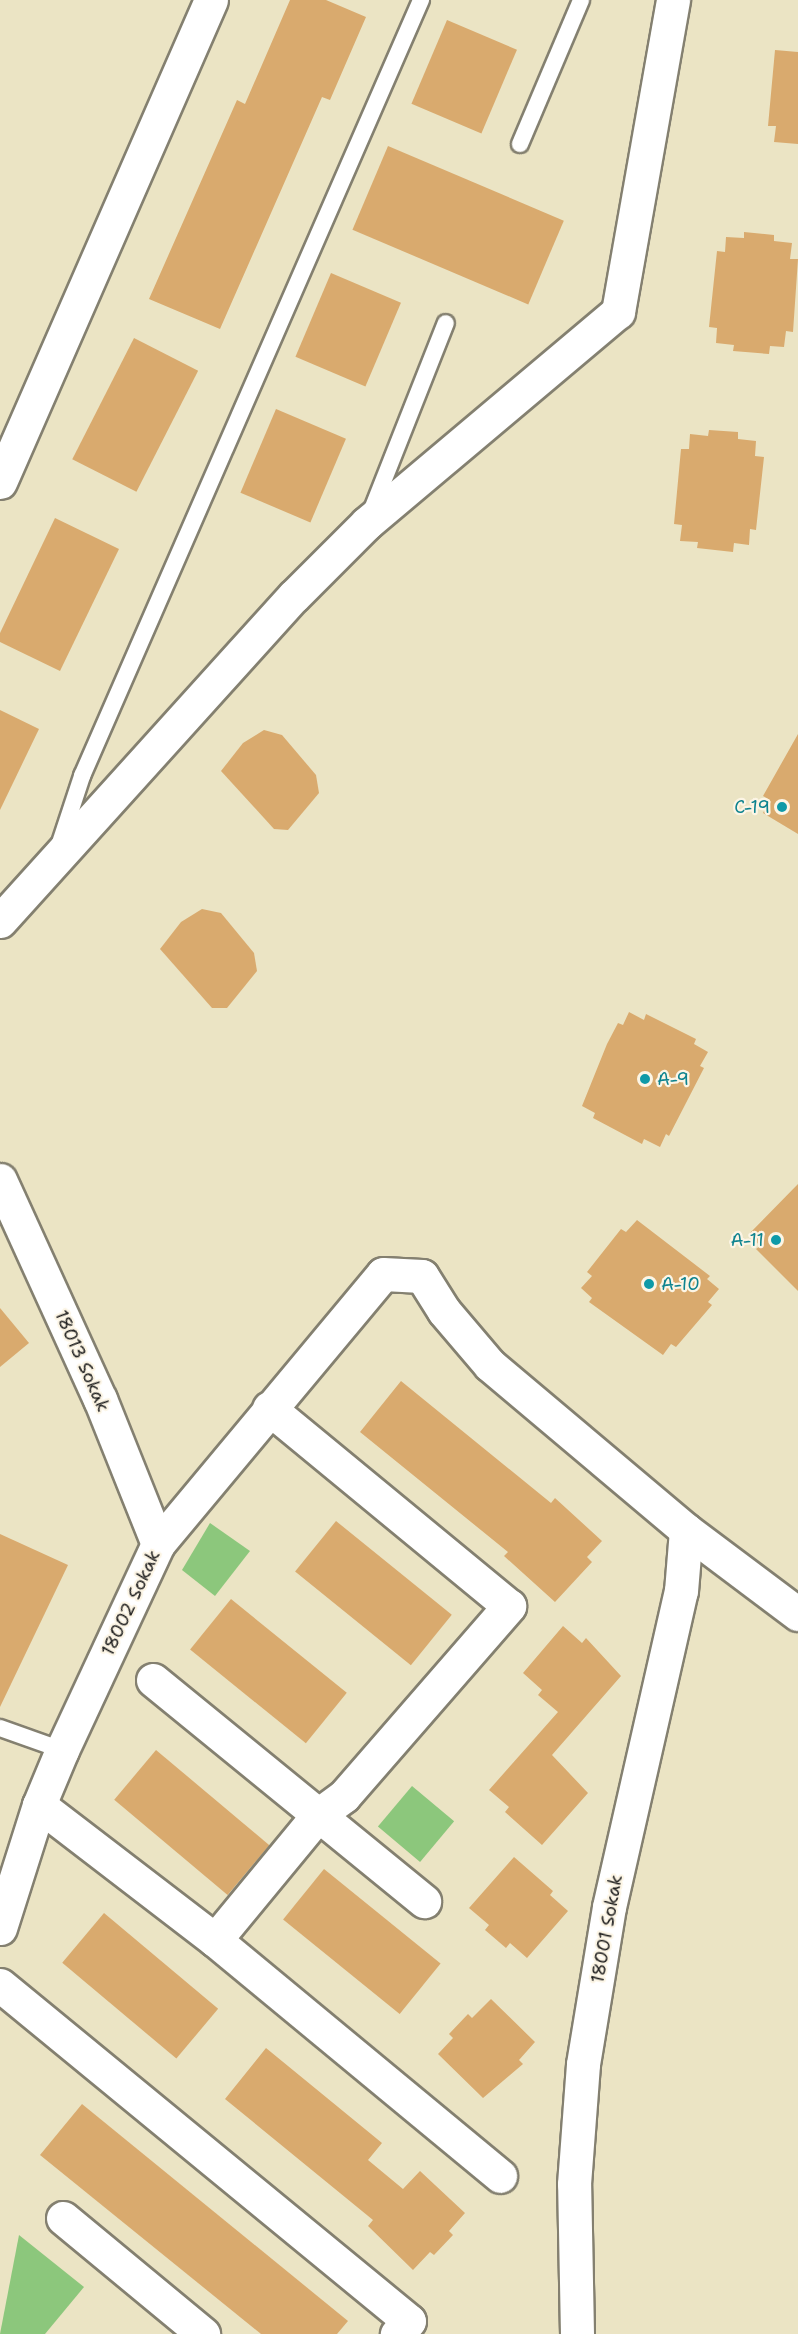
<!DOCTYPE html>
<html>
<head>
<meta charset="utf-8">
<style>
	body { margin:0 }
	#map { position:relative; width:798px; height:2334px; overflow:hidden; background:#ebe4c4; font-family:"Shantell Sans",sans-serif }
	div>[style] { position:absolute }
	.green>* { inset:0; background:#8cc77c; transform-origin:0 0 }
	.building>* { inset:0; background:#d9aa6e; transform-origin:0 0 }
	.roads { filter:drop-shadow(2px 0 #848070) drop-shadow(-2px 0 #848070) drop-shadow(0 2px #848070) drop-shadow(0 -2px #848070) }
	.lane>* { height:16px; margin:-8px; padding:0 8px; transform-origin:8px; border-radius:8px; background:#fff }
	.street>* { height:33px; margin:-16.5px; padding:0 16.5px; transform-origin:16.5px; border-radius:16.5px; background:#fff }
	.dots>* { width:16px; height:16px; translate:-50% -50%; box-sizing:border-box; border:3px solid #fcf5e5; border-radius:50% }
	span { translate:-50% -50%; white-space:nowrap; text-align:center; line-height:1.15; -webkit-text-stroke:4.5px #fcf5e5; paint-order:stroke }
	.culture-label { font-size:18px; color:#0d838f }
	.right { translate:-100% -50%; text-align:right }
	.left { translate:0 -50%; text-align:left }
	.street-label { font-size:18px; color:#1c1c1c }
</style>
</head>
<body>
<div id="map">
	<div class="green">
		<i style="clip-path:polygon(210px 1523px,250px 1551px,215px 1596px,182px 1570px)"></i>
		<i style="left:412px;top:1786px;width:55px;height:53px;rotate:40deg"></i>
		<i style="clip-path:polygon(19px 2235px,84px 2287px,45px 2334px,0 2334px)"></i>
	</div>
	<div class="building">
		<i style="clip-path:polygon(290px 0,326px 0,366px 17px,330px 100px,322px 97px,220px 329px,149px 299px,237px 100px,245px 104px)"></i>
		<i style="left:447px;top:20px;width:76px;height:91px;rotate:23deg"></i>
		<i style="clip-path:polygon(775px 50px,798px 52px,798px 144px,774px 142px,776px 126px,768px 126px)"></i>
		<i style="left:388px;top:146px;width:191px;height:91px;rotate:23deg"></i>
		<i style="clip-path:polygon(744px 232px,774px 235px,774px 241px,792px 243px,790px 259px,798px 259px,793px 332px,786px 331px,784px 347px,770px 346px,769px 354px,733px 351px,734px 345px,716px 343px,717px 328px,709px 327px,717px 251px,725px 252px,726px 237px,744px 238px)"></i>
		<i style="left:331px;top:273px;width:76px;height:91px;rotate:23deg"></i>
		<i style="left:134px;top:338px;width:72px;height:136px;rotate:27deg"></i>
		<i style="left:276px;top:409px;width:76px;height:91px;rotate:23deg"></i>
		<i style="clip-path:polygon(709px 430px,738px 432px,738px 439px,756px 441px,755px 456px,764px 457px,756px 530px,750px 529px,749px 545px,734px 543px,733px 552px,697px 548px,698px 542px,680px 541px,682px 525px,674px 524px,681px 449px,689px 449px,690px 434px,708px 436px)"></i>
		<i style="clip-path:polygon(55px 518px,119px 549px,60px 671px,0 642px,0 633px)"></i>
		<i style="clip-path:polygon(0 710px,39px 729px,0 810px)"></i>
		<i style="clip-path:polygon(264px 730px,282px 735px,316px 775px,319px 793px,288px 830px,274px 829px,221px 771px,243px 743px)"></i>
		<i style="clip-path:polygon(798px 734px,798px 834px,763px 813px,770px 800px,763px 796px)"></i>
		<i style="clip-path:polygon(202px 909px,221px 913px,254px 953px,257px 971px,227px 1008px,212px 1008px,160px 949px,181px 922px)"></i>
		<i style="clip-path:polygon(629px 1012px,644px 1020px,646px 1014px,696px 1039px,694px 1044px,708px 1052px,700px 1066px,704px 1068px,669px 1136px,666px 1134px,660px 1147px,644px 1139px,642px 1144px,593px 1118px,595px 1113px,582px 1106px,607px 1044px,618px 1023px,623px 1025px)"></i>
		<i style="clip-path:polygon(798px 1184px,798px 1291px,756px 1249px,760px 1246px,749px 1234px)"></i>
		<i style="clip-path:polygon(637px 1220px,710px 1276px,707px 1279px,719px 1289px,708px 1302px,712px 1305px,676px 1347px,671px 1344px,663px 1355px,589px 1302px,592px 1298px,581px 1288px,592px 1276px,587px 1272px,621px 1229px,626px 1232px)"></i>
		<i style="clip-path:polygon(0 1308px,29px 1343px,0 1367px)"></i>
		<i style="clip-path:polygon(401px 1381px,551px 1503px,555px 1498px,602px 1541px,587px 1557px,592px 1562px,555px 1602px,504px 1556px,508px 1552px,360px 1432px)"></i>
		<i style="left:336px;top:1521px;width:149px;height:65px;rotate:39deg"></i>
		<i style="clip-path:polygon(0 1534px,68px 1565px,0 1707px)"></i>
		<i style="left:231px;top:1599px;width:149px;height:65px;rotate:39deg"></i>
		<i style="clip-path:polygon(563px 1626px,582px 1643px,586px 1638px,621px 1676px,552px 1755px,588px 1793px,542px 1845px,505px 1812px,509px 1807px,489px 1790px,558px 1712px,538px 1695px,542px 1690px,523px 1673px)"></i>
		<i style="left:156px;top:1750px;width:148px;height:65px;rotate:40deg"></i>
		<i style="clip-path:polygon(514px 1857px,553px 1891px,550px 1895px,568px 1911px,527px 1958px,510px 1943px,506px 1948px,485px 1930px,489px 1925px,469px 1908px)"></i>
		<i style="left:324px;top:1869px;width:150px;height:65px;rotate:39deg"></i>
		<i style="left:104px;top:1913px;width:149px;height:65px;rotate:40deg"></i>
		<i style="clip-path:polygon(491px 1999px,535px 2042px,519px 2060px,523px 2064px,483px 2098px,438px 2054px,453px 2038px,449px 2034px,468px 2014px,472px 2018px)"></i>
		<i style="clip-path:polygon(266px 2048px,382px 2143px,368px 2160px,403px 2189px,420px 2171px,465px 2213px,449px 2231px,453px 2235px,434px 2255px,430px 2252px,413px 2270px,368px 2226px,373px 2220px,225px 2099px)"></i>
		<i style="clip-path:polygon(82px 2104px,348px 2321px,337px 2334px,261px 2334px,40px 2155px)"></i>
	</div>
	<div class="roads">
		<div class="lane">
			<i style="left:520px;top:144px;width:156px;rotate:-67deg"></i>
			<i style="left:371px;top:512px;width:203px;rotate:-68.4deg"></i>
			<i style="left:60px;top:843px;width:71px;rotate:-71.8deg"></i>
			<i style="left:82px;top:776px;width:847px;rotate:-66.4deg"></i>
			<i style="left:0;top:1728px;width:66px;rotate:19.5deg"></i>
		</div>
		<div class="street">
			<i style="left:0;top:482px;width:526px;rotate:-66.36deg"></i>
			<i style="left:0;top:921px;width:438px;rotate:-47.9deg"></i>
			<i style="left:294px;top:596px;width:103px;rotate:-45deg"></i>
			<i style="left:367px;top:523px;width:328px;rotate:-40.1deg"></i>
			<i style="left:618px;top:312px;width:317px;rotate:-80deg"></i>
			<i style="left:0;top:1180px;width:241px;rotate:65.5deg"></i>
			<i style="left:100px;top:1399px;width:156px;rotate:68.2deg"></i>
			<i style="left:153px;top:1680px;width:350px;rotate:39.2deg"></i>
			<i style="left:39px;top:1805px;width:222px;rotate:37.5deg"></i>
			<i style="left:215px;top:1940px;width:370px;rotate:39.6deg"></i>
			<i style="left:0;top:1928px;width:129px;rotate:-72.4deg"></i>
			<i style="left:39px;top:1805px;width:60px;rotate:-67.3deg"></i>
			<i style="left:62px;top:1750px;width:227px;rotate:-65deg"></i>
			<i style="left:158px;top:1544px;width:351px;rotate:-50.2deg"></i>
			<i style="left:383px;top:1274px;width:39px;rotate:3deg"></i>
			<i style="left:422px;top:1276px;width:41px;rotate:57.8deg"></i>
			<i style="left:444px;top:1311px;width:71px;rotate:49.6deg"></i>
			<i style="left:490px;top:1365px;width:256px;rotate:40.1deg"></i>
			<i style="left:686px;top:1530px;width:140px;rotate:36.9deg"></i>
			<i style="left:215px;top:1940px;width:162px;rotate:-50.5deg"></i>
			<i style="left:318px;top:1815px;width:32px;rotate:-36deg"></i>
			<i style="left:344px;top:1796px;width:252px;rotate:-49deg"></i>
			<i style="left:509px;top:1606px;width:311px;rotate:-140.5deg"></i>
			<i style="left:0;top:1985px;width:529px;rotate:39.4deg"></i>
			<i style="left:409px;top:2321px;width:18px;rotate:133deg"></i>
			<i style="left:63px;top:2218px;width:182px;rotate:39.6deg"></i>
			<i style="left:577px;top:2334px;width:150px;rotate:-91.1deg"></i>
			<i style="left:574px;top:2184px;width:120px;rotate:-85.7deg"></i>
			<i style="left:583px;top:2064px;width:159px;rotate:-80.6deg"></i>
			<i style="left:609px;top:1907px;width:324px;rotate:-77.2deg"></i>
			<i style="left:681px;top:1591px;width:61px;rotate:-85.3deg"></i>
		</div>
	</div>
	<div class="dots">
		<i style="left:782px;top:807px;background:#0f9aa8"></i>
		<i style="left:645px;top:1079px;background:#0f9aa8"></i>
		<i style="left:776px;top:1240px;background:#0f9aa8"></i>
		<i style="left:649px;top:1284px;background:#0f9aa8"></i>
	</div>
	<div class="culture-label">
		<span class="right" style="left:770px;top:807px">C-19</span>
		<span class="left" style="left:657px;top:1079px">A-9</span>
		<span class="right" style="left:764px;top:1240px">A-11</span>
		<span class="left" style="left:661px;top:1284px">A-10</span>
	</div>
	<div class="street-label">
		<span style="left:82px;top:1361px;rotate:66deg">18013 Sokak</span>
		<span style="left:131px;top:1603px;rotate:-65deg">18002 Sokak</span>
		<span style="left:607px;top:1929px;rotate:-80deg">18001 Sokak</span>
	</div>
</div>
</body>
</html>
